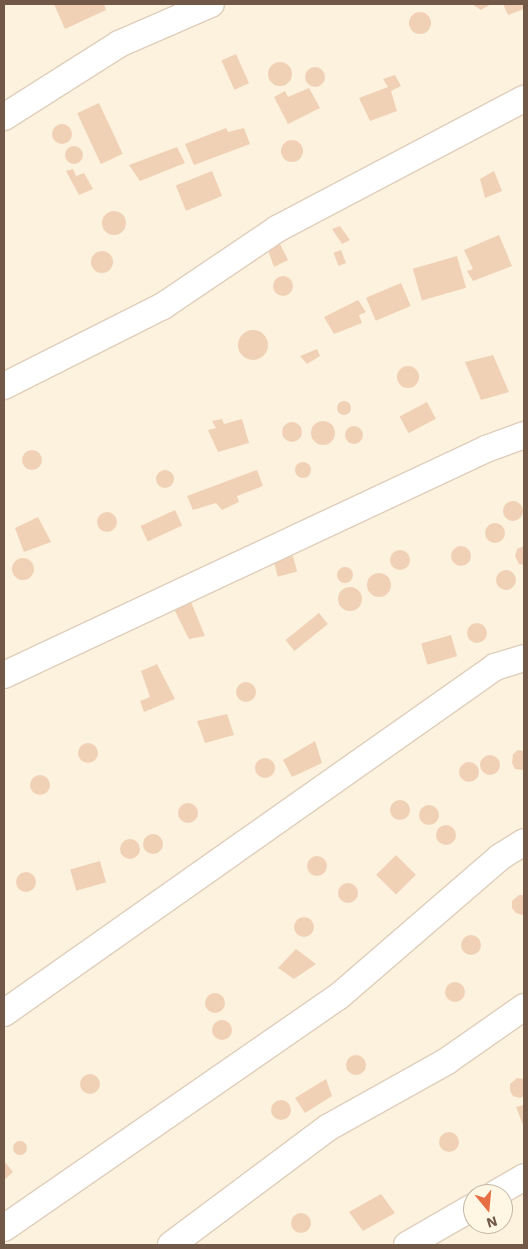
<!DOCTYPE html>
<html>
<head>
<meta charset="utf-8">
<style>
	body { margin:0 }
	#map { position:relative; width:528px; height:1249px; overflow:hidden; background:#fcf2de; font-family:"Work Sans",sans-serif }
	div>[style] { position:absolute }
	.building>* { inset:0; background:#f1d1b6; transform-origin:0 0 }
	.round { border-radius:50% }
	.roads { filter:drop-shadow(1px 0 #dfcebb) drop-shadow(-1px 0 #dfcebb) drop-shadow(0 1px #dfcebb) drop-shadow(0 -1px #dfcebb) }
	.street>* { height:26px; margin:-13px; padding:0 13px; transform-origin:13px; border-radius:13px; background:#fff }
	span { translate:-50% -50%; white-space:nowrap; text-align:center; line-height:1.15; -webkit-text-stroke:4.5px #fff6e4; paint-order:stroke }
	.frame { position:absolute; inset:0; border:5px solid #715847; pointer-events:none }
	.north { position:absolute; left:463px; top:1184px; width:50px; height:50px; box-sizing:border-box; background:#fff6e4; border:1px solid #c6b7a5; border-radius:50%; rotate:163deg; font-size:14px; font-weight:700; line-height:20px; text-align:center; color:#715847 }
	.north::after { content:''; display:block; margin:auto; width:18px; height:22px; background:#e67043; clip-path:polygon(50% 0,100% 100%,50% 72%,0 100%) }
</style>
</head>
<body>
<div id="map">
	<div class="building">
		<i style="clip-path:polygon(54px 4px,104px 4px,106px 10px,65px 29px)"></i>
		<i style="clip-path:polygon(472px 4px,491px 4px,481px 10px)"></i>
		<i style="clip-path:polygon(503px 4px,524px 4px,524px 9px,508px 15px)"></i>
		<i class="round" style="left:409px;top:12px;width:22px;height:22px"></i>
		<i style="left:236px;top:54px;width:32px;height:16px;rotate:66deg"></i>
		<i class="round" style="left:268px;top:62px;width:24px;height:24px"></i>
		<i class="round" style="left:305px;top:67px;width:20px;height:20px"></i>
		<i style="clip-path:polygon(395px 75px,401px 86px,391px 91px,397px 111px,370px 121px,359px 98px,388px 87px,383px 79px)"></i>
		<i style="clip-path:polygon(309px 88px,320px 108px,288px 124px,274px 97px,285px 91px,288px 97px)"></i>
		<i style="left:99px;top:103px;width:56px;height:24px;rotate:65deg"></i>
		<i class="round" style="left:52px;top:124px;width:20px;height:20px"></i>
		<i style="clip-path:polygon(226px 128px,228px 132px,244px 128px,250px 144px,194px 165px,185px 144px)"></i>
		<i class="round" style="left:281px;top:140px;width:22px;height:22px"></i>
		<i class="round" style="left:65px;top:146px;width:18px;height:18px"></i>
		<i style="clip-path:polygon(177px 147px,185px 163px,140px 181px,129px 165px)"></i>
		<i style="clip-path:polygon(73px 169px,76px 176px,84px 173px,93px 189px,79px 195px,66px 171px)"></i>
		<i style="left:212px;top:171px;width:27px;height:39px;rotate:68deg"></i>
		<i style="clip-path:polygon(494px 171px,502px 191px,485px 198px,480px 179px)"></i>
		<i class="round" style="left:102px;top:211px;width:24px;height:24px"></i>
		<i style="clip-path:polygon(340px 226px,350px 240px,342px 244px,332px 229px)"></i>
		<i style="clip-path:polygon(499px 235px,512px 266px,473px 281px,467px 271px,473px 269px,464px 250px)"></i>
		<i style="clip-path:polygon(277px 238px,288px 260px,274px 267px,266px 245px)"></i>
		<i style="left:341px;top:250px;width:14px;height:8px;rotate:69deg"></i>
		<i class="round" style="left:91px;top:251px;width:22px;height:22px"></i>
		<i style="left:457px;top:256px;width:33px;height:46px;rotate:74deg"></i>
		<i class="round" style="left:273px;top:276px;width:20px;height:20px"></i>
		<i style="left:401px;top:283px;width:25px;height:38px;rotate:67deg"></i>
		<i style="clip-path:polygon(358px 300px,366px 312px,359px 315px,362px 323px,334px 334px,324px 317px)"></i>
		<i class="round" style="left:238px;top:330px;width:30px;height:30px"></i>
		<i style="clip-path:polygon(317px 349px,320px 356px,307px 364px,300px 356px)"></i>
		<i style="clip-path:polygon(493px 355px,509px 392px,481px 400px,465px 362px)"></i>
		<i class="round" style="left:397px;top:366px;width:22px;height:22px"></i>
		<i class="round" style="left:337px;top:401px;width:14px;height:14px"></i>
		<i style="left:427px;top:402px;width:19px;height:31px;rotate:62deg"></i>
		<i style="clip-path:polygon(222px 419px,224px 424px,242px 419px,249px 443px,218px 452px,208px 430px,216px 428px,212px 421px)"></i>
		<i class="round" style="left:311px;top:421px;width:24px;height:24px"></i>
		<i class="round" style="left:282px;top:422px;width:20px;height:20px"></i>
		<i class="round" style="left:345px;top:426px;width:18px;height:18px"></i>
		<i class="round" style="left:22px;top:450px;width:20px;height:20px"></i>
		<i class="round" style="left:295px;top:462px;width:16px;height:16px"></i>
		<i style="clip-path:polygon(257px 470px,263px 486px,237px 496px,239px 502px,222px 510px,216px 503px,193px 510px,187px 496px)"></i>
		<i class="round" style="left:156px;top:470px;width:18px;height:18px"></i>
		<i class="round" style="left:503px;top:501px;width:20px;height:20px"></i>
		<i style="left:175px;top:510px;width:17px;height:38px;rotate:65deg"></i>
		<i class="round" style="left:97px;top:512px;width:20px;height:20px"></i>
		<i style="clip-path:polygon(38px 517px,51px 542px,24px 552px,15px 528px)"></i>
		<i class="round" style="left:485px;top:523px;width:20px;height:20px"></i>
		<i style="clip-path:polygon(524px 546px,524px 565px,519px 564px,515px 556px,517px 549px)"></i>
		<i class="round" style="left:451px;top:546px;width:20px;height:20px"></i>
		<i class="round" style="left:390px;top:550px;width:20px;height:20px"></i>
		<i style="left:293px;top:556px;width:16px;height:20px;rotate:75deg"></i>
		<i class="round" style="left:12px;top:558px;width:22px;height:22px"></i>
		<i class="round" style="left:337px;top:567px;width:16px;height:16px"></i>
		<i class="round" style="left:496px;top:570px;width:20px;height:20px"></i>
		<i class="round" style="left:367px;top:573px;width:24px;height:24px"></i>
		<i class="round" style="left:338px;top:587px;width:24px;height:24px"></i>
		<i style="clip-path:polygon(191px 602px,205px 636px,189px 639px,174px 609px)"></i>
		<i style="left:319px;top:613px;width:14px;height:43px;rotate:51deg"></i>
		<i class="round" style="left:467px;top:623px;width:20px;height:20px"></i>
		<i style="left:451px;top:635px;width:22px;height:31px;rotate:74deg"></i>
		<i style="clip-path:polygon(157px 664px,175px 699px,144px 712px,140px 701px,150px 697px,141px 671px)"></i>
		<i class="round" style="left:236px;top:682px;width:20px;height:20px"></i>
		<i style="clip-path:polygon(227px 714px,234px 735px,205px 743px,197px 721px)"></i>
		<i style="clip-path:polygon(315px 741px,322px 763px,292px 777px,283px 760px)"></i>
		<i class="round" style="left:78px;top:743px;width:20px;height:20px"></i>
		<i style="clip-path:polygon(518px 750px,524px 751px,524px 770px,522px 770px,515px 769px,512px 763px,513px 754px)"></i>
		<i class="round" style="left:480px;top:755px;width:20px;height:20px"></i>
		<i class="round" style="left:255px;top:758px;width:20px;height:20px"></i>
		<i class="round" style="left:459px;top:762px;width:20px;height:20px"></i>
		<i class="round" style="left:30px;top:775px;width:20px;height:20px"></i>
		<i class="round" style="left:390px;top:800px;width:20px;height:20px"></i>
		<i class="round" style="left:178px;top:803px;width:20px;height:20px"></i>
		<i class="round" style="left:419px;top:805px;width:20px;height:20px"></i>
		<i class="round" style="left:436px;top:825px;width:20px;height:20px"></i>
		<i class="round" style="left:143px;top:834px;width:20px;height:20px"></i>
		<i class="round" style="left:120px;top:839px;width:20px;height:20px"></i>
		<i style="left:396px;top:855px;width:28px;height:28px;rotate:45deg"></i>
		<i class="round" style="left:307px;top:856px;width:20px;height:20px"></i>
		<i style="left:100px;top:861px;width:22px;height:31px;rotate:74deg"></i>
		<i class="round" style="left:16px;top:872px;width:20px;height:20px"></i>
		<i class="round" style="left:338px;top:883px;width:20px;height:20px"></i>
		<i style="clip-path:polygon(519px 895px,524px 895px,524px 914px,522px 915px,516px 913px,512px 908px,512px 901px)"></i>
		<i class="round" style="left:294px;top:917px;width:20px;height:20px"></i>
		<i class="round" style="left:461px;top:935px;width:20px;height:20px"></i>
		<i style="clip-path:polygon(296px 949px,316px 964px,294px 979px,278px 968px)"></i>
		<i class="round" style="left:445px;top:982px;width:20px;height:20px"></i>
		<i class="round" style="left:205px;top:993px;width:20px;height:20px"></i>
		<i class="round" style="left:212px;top:1020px;width:20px;height:20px"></i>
		<i class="round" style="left:346px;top:1055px;width:20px;height:20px"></i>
		<i class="round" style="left:80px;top:1074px;width:20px;height:20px"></i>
		<i style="clip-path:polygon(517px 1078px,524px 1079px,524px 1096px,520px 1098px,513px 1096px,510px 1091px,510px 1084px)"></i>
		<i style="clip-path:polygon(326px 1079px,332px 1096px,305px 1113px,295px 1098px)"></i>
		<i class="round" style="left:271px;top:1100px;width:20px;height:20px"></i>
		<i style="clip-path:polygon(524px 1105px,524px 1124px,523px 1125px,516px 1107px)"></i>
		<i class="round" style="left:439px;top:1132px;width:20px;height:20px"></i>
		<i class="round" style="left:13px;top:1141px;width:14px;height:14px"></i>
		<i style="clip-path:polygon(4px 1161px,13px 1172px,4px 1180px)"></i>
		<i style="clip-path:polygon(381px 1194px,395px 1213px,363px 1231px,349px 1212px)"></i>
		<i class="round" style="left:291px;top:1213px;width:20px;height:20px"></i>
	</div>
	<div class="roads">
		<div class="street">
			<i style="left:4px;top:117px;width:136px;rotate:-32.4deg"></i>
			<i style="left:119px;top:44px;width:100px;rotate:-23.5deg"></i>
			<i style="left:4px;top:386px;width:178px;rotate:-26.7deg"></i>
			<i style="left:163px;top:306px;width:138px;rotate:-34deg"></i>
			<i style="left:277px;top:229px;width:279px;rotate:-27.8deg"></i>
			<i style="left:4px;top:675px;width:532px;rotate:-25.12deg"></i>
			<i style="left:486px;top:449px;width:40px;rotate:-20.2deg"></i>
			<i style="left:4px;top:1013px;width:601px;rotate:-35.17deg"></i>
			<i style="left:495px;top:667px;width:30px;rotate:-17deg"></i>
			<i style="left:495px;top:1194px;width:34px;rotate:-30deg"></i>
			<i style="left:4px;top:1228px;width:406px;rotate:-34.7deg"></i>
			<i style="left:338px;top:997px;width:214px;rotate:-40.8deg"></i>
			<i style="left:500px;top:857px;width:28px;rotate:-32deg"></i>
			<i style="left:171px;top:1245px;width:197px;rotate:-36.8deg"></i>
			<i style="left:329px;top:1127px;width:135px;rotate:-29.2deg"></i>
			<i style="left:447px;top:1061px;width:94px;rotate:-35deg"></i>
			<i style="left:407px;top:1245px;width:76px;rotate:-29.9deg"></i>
		</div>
	</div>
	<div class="frame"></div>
	<div class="north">N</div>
</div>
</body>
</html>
